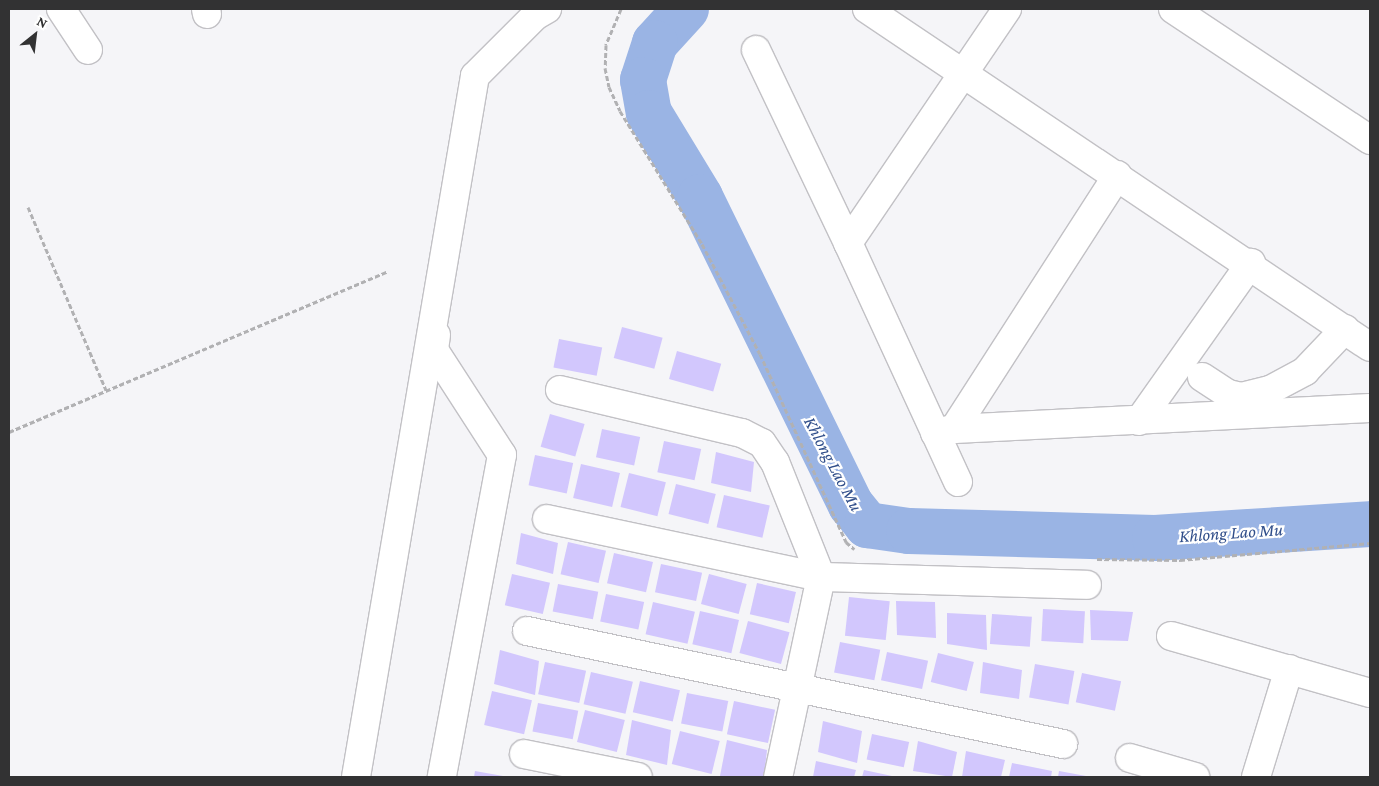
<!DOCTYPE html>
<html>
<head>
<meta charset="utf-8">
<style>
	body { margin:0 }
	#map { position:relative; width:1379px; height:786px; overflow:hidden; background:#f5f5f8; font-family:"Crimson Pro",serif }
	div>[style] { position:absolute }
	.river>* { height:46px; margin:-23px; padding:0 23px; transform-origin:23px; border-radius:23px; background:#9ab4e4 }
	.building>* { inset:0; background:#d2c7fd; transform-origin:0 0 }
	.path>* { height:3px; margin-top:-1.5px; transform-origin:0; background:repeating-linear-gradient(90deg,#b1b1b3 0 5px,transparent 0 7.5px) }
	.roads { filter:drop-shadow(1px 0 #c2c1c5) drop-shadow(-1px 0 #c2c1c5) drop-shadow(0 1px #c2c1c5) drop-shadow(0 -1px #c2c1c5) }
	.minor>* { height:28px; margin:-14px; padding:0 14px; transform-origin:14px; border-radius:14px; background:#fff }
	span { translate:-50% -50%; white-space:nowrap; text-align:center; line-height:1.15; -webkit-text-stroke:4.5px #fff; paint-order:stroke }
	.water-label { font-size:18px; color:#304e8a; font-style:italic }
	.frame { position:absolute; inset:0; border:10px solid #323233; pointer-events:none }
	.north { position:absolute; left:10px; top:10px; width:50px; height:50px; -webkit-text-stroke:4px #fff; paint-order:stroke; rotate:29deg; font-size:14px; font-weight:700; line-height:20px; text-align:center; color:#323233 }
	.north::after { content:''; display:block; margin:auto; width:18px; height:22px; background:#323233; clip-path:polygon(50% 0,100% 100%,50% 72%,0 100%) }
</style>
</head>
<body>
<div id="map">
	<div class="river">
		<i style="left:686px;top:9px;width:46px;rotate:132.4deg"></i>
		<i style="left:655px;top:43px;width:39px;rotate:108deg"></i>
		<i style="left:643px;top:80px;width:34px;rotate:80deg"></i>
		<i style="left:649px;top:113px;width:98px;rotate:58.7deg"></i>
		<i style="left:700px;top:197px;width:343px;rotate:63.9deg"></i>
		<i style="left:851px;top:505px;width:26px;rotate:51deg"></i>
		<i style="left:867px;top:525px;width:42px;rotate:8.1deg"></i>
		<i style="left:909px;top:531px;width:246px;rotate:1.6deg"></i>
		<i style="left:1155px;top:538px;width:215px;rotate:-3.7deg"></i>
	</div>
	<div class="building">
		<i style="left:622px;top:327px;width:42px;height:32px;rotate:15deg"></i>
		<i style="left:559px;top:339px;width:44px;height:29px;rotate:11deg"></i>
		<i style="left:677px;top:351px;width:46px;height:29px;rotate:16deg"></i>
		<i style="left:550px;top:414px;width:36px;height:34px;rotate:16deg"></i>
		<i style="left:602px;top:429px;width:39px;height:29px;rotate:12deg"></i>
		<i style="left:664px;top:441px;width:38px;height:32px;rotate:12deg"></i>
		<i style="clip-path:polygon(716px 452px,754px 462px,751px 492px,711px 483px)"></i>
		<i style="left:535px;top:455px;width:39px;height:31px;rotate:12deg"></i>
		<i style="left:581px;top:464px;width:40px;height:35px;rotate:13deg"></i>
		<i style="left:629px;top:473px;width:38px;height:35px;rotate:14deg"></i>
		<i style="left:676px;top:484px;width:41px;height:31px;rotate:14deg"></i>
		<i style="left:724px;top:495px;width:47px;height:33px;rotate:13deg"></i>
		<i style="clip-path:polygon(521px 533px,558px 543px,553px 574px,516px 564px)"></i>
		<i style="left:568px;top:542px;width:39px;height:33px;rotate:13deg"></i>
		<i style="left:614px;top:553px;width:40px;height:31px;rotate:13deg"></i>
		<i style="left:661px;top:564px;width:42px;height:29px;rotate:12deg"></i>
		<i style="left:512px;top:574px;width:39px;height:32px;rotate:13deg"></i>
		<i style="left:709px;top:574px;width:39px;height:31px;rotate:15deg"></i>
		<i style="left:757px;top:583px;width:40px;height:32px;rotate:13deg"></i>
		<i style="left:558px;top:584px;width:41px;height:28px;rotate:11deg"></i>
		<i style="left:606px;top:594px;width:39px;height:28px;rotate:12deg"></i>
		<i style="left:849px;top:597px;width:41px;height:39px;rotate:6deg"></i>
		<i style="clip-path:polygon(896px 601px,935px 602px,936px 638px,897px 635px)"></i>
		<i style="left:653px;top:602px;width:43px;height:33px;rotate:13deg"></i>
		<i style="left:1043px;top:609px;width:42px;height:32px;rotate:3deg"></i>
		<i style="clip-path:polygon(1090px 610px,1133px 612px,1128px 641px,1091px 640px)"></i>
		<i style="left:700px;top:611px;width:40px;height:34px;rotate:13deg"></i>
		<i style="clip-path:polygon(947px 613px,986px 615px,987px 650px,947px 644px)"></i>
		<i style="left:992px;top:614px;width:40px;height:30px;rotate:4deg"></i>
		<i style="left:748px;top:621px;width:43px;height:33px;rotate:15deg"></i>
		<i style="left:840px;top:642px;width:41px;height:31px;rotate:11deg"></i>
		<i style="clip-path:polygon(500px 650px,539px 661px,535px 695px,494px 684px)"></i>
		<i style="left:887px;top:652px;width:42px;height:29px;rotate:12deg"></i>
		<i style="left:938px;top:653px;width:37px;height:30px;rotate:14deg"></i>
		<i style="left:545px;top:662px;width:42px;height:33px;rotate:12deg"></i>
		<i style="clip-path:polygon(983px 662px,1022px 670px,1019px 699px,980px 693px)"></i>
		<i style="left:1035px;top:664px;width:40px;height:34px;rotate:10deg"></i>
		<i style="left:591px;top:672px;width:43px;height:33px;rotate:13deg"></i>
		<i style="left:1082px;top:673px;width:40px;height:30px;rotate:12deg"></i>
		<i style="left:640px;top:681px;width:41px;height:32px;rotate:13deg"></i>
		<i style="left:492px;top:691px;width:41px;height:35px;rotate:13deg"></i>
		<i style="left:687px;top:693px;width:42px;height:31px;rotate:11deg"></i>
		<i style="left:734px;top:701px;width:42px;height:34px;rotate:12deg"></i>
		<i style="left:538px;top:703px;width:41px;height:29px;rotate:11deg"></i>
		<i style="left:585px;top:710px;width:41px;height:33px;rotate:14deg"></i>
		<i style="clip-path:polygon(632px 720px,671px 730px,667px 765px,626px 755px)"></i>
		<i style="clip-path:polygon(823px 721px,862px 731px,857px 763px,818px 752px)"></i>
		<i style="left:680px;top:731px;width:41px;height:34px;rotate:14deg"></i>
		<i style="left:872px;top:734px;width:38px;height:26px;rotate:12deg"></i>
		<i style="clip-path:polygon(727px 740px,767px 750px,764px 777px,720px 776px)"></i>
		<i style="clip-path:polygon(918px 741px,957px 752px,952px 777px,913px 771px)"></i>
		<i style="clip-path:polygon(966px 751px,1005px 760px,1001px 777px,962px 777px)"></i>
		<i style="clip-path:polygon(816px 761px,856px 770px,854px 777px,813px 777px)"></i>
		<i style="clip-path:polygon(1012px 763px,1052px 771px,1051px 777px,1009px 777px)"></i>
		<i style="clip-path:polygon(864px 770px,892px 776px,892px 777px,862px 777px)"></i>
		<i style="clip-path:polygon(475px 771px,503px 776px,503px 777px,474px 777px)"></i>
		<i style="clip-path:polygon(1059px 771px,1086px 776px,1086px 777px,1058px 777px)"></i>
	</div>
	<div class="path">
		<i style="left:621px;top:9px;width:39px;rotate:113deg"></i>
		<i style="left:606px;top:45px;width:23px;rotate:92deg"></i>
		<i style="left:605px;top:68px;width:19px;rotate:78deg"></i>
		<i style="left:609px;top:87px;width:26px;rotate:65deg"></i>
		<i style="left:620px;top:111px;width:156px;rotate:58.3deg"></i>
		<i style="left:702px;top:244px;width:124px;rotate:62.2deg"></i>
		<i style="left:760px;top:354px;width:207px;rotate:65.4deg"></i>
		<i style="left:846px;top:542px;width:11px;rotate:41deg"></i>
		<i style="left:28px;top:207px;width:199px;rotate:66.9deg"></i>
		<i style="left:9px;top:432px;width:412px;rotate:-23deg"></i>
		<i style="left:1097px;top:559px;width:83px;rotate:0.7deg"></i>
		<i style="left:1180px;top:560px;width:191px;rotate:-5.1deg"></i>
	</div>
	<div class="roads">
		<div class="minor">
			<i style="left:61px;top:9px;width:49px;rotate:56.6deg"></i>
			<i style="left:206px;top:9px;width:5px;rotate:79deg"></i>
			<i style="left:867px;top:9px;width:606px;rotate:33.9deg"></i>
			<i style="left:1173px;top:9px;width:237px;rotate:33.6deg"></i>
			<i style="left:756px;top:50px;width:214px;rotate:64.5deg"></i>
			<i style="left:436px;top:335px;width:15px;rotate:98deg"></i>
			<i style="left:434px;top:350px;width:125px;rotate:57.1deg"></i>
			<i style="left:502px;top:455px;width:328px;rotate:100.6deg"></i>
			<i style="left:1202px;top:377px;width:31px;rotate:33deg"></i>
			<i style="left:1228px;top:394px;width:13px;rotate:13deg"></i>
			<i style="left:1241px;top:397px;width:30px;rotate:-14deg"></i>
			<i style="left:1270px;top:390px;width:40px;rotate:-28deg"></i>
			<i style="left:1305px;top:371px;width:58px;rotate:-46.4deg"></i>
			<i style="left:560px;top:390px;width:187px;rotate:13.3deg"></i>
			<i style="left:742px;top:433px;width:22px;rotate:27deg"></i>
			<i style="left:762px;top:443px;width:23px;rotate:56deg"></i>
			<i style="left:775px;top:462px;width:124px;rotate:68.2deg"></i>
			<i style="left:821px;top:577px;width:205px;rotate:102.1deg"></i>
			<i style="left:1139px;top:421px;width:194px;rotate:-54.7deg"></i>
			<i style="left:954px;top:429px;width:302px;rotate:-57.2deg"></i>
			<i style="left:935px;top:433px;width:19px;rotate:-12deg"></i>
			<i style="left:954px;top:429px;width:417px;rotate:-2.9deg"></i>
			<i style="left:958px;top:482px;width:263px;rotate:-114.7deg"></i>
			<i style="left:848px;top:243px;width:283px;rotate:-55.8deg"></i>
			<i style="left:547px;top:519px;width:280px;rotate:12deg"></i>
			<i style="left:821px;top:577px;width:266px;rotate:1.7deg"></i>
			<i style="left:527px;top:631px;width:548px;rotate:11.9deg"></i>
			<i style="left:1171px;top:636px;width:207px;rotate:16deg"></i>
			<i style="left:524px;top:754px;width:116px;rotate:11.4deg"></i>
			<i style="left:1130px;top:758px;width:68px;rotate:16.3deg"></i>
			<i style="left:356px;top:777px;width:711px;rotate:-80.37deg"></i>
			<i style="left:475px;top:76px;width:85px;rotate:-45deg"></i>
			<i style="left:535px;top:16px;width:14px;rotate:-30deg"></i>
			<i style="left:1256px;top:777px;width:113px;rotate:-73deg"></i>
		</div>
	</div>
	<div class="water-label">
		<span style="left:833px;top:464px;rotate:62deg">Khlong Lao Mu</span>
		<span style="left:1231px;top:533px;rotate:-4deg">Khlong Lao Mu</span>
	</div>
	<div class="frame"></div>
	<div class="north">N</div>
</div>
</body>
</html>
